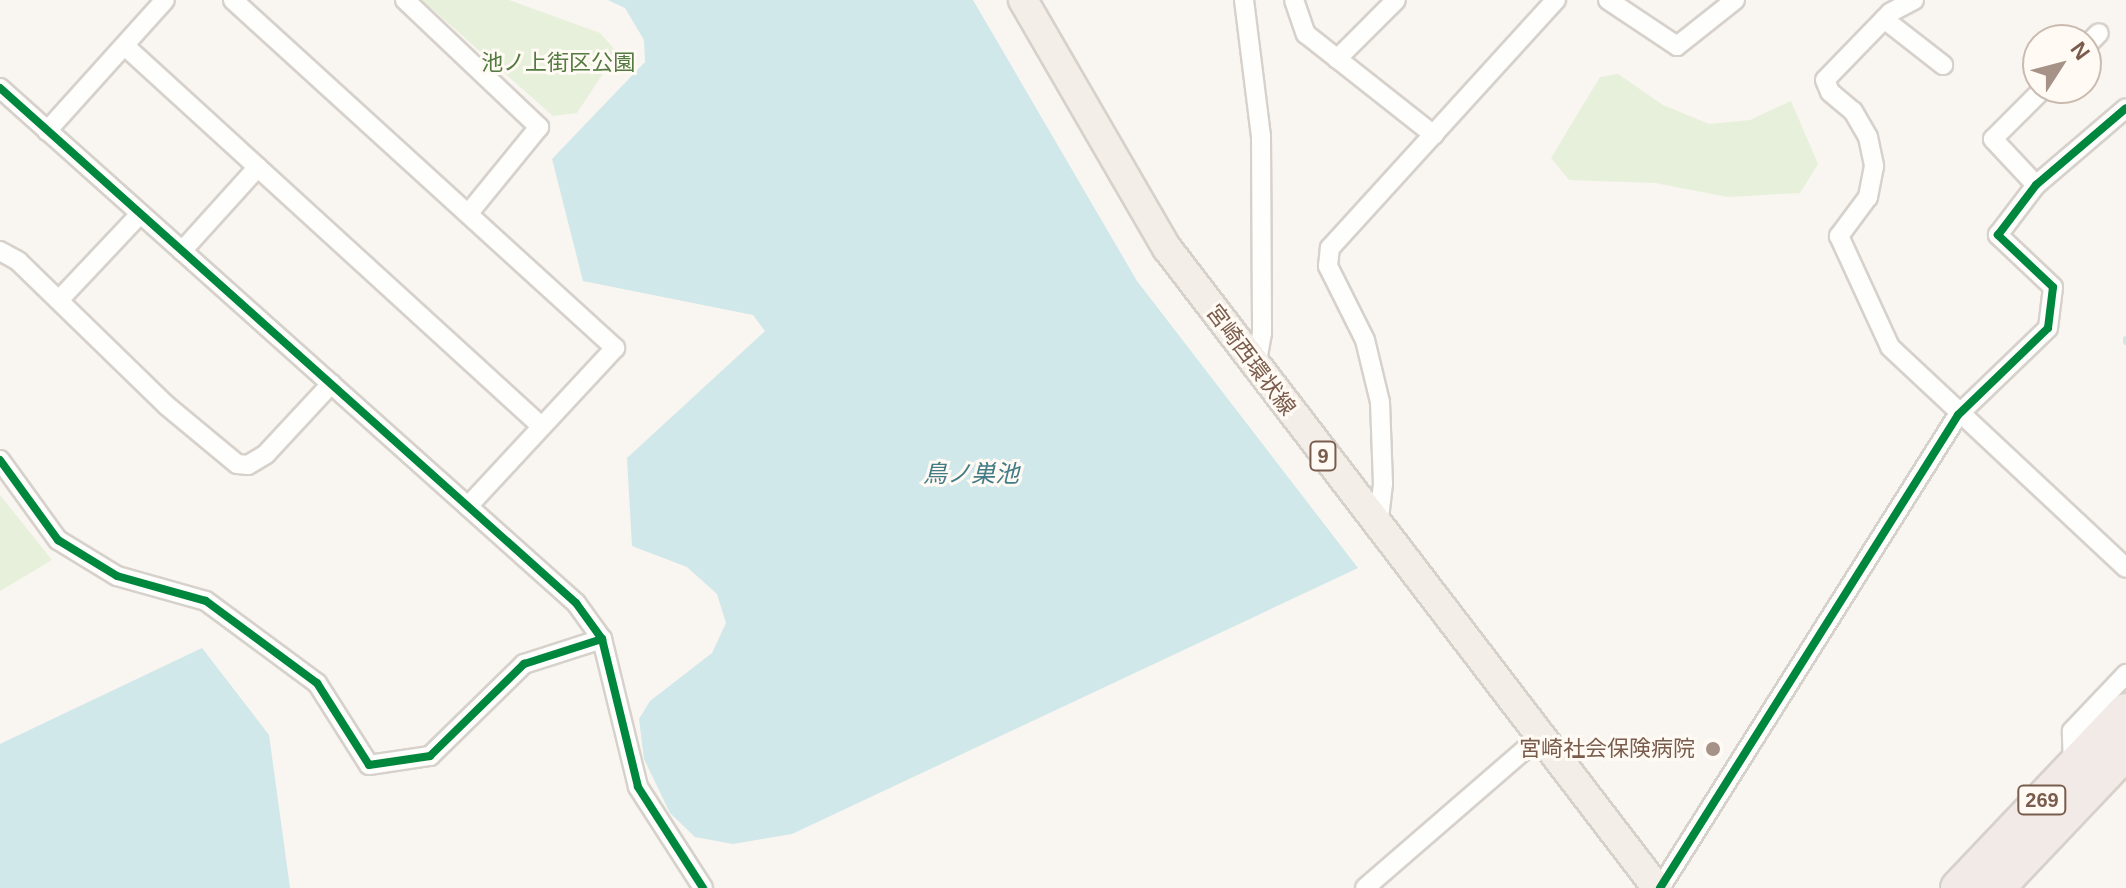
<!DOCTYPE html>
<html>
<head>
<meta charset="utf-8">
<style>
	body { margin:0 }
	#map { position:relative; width:2126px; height:888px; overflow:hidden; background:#f9f5f0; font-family:Helvetica,"Noto Sans JP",sans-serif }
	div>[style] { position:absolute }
	.green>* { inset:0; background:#e7f0db }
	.water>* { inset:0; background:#d0e8ea }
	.stream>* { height:7px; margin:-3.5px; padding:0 3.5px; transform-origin:3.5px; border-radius:3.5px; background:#d0e8ea }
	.roads { filter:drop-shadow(2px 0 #d7d1cb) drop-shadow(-2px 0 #d7d1cb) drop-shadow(0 2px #d7d1cb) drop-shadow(0 -2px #d7d1cb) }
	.street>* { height:18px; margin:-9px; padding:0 9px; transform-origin:9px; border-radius:9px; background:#fefefd }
	.primary>* { height:28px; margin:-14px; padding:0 14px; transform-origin:14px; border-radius:14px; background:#f3eee8 }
	.highway>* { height:34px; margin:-17px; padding:0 17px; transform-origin:17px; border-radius:17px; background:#f2eae7 }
	.cycleway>* { height:8px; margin:-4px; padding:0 4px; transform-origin:4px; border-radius:4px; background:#00873e }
	.dots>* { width:22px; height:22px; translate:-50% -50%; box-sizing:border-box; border:4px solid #fffaf3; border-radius:50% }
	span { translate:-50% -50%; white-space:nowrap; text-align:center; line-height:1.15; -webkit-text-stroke:6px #fffaf3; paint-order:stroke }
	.shield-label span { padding:2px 6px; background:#fffaf3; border:2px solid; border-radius:6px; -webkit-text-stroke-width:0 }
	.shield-label { font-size:20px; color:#7a5c4d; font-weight:700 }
	.park-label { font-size:22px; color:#537a41 }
	.street-label { font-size:22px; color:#7a5c4d }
	.poi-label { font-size:22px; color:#7a5c4d }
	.right { translate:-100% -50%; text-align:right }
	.water-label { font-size:24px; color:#437c86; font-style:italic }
	.north { position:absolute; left:2022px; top:24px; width:80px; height:80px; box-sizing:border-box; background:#fffaf3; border:2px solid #cabbb1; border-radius:50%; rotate:54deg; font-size:22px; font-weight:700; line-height:32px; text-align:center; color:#7a5c4d }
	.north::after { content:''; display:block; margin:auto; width:28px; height:36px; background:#a69286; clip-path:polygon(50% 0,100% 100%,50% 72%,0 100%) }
</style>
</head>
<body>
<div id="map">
	<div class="green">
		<i style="clip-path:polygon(422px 0,509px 0,600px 33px,617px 52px,577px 113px,553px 116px)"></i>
		<i style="clip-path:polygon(1618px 74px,1663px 105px,1709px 124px,1750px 120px,1791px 101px,1818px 164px,1800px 193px,1728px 197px,1655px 183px,1569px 180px,1551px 158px,1600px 77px)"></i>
		<i style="clip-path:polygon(0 495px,52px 560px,0 591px)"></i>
	</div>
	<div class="water">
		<i style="clip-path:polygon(608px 0,973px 0,1137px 281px,1358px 568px,792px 834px,733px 844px,695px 837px,670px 813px,644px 759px,639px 719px,650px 701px,712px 653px,726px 623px,717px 594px,687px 567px,632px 546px,627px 458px,765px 331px,753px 315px,583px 281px,552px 159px,645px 62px,644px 40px,625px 8px)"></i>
		<i style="clip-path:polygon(202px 648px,269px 735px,290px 888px,0 888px,0 744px)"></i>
	</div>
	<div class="stream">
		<i style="left:2126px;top:339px;width:2px;rotate:90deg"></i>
	</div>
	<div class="roads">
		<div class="street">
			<i style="left:233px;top:0;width:517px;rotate:42.33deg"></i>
			<i style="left:615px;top:348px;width:216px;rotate:132.9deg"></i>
			<i style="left:405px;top:0;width:185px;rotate:43.5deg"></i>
			<i style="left:539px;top:127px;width:112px;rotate:129.2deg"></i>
			<i style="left:1244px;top:0;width:137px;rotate:82.9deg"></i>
			<i style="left:1261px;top:136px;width:197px;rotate:89.7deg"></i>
			<i style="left:1262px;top:333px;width:35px;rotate:100deg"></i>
			<i style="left:1294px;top:0;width:36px;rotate:71deg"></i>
			<i style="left:1306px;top:34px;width:163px;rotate:38.3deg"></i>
			<i style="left:1608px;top:0;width:83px;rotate:33.7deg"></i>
			<i style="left:1677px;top:46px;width:74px;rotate:-38.4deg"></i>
			<i style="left:1914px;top:0;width:27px;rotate:152deg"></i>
			<i style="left:1890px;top:13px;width:93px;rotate:134.1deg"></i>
			<i style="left:1825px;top:80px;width:13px;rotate:67deg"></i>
			<i style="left:1830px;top:92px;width:30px;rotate:40deg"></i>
			<i style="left:1853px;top:111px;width:30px;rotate:60deg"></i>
			<i style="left:1868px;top:137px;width:30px;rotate:78deg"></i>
			<i style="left:1874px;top:166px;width:32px;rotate:101deg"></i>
			<i style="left:1868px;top:197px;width:49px;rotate:126.6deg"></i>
			<i style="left:1839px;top:236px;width:122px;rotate:65.3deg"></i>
			<i style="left:1890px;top:347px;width:323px;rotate:43.1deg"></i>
			<i style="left:1884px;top:19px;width:75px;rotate:37.9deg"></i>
			<i style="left:125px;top:46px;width:563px;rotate:42.41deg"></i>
			<i style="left:2086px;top:46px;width:18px;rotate:-45deg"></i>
			<i style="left:1337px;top:59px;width:83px;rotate:-45deg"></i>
			<i style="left:0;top:88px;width:773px;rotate:41.8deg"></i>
			<i style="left:576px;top:603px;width:44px;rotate:54.2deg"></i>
			<i style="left:602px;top:639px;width:152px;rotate:76.3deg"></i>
			<i style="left:638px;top:787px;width:120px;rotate:57.2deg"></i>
			<i style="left:47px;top:131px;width:176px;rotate:-48deg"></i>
			<i style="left:2036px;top:185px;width:63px;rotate:-133.1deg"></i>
			<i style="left:1993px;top:139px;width:72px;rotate:-45deg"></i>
			<i style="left:0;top:251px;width:21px;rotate:29deg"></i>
			<i style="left:18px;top:261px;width:206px;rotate:44.2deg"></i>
			<i style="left:166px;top:405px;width:92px;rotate:39.7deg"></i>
			<i style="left:237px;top:464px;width:11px;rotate:5deg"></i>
			<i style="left:248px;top:465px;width:21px;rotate:-31deg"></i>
			<i style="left:266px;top:454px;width:96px;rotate:-47.1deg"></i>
			<i style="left:182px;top:251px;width:113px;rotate:-47.9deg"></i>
			<i style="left:60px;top:299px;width:117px;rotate:-46.7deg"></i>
			<i style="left:0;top:460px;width:99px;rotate:54.1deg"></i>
			<i style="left:58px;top:540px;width:69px;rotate:31.4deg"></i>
			<i style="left:117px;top:576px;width:92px;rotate:15.7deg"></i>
			<i style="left:206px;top:601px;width:138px;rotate:36.5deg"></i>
			<i style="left:317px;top:683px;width:97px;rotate:57.6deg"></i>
			<i style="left:369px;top:765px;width:62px;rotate:-8.4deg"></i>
			<i style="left:430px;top:756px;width:132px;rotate:-44.4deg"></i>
			<i style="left:524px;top:664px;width:82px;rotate:-17.8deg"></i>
			<i style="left:1378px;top:527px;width:43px;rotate:-83.4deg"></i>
			<i style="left:1383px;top:484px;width:82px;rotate:-92.1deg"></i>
			<i style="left:1380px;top:402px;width:64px;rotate:-103.6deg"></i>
			<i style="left:1365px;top:340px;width:83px;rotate:-116.6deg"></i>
			<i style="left:1328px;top:266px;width:18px;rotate:-84deg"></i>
			<i style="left:1330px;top:248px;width:336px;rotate:-47.7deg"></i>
			<i style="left:2073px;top:766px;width:35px;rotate:-92deg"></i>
			<i style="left:2072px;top:731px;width:79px;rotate:-46.5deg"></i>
			<i style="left:1365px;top:888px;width:235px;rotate:-40.9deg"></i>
			<i style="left:1660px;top:888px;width:559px;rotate:-57.79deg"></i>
			<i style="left:1958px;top:415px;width:125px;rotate:-44deg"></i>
			<i style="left:2048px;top:328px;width:41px;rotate:-83deg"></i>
			<i style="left:2053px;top:287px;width:76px;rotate:-136.6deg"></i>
			<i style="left:1998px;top:235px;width:63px;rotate:-52.8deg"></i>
			<i style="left:2036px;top:185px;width:118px;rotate:-40.5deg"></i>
		</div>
		<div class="primary">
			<i style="left:1023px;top:0;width:287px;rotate:59.9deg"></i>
			<i style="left:1167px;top:248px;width:806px;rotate:52.56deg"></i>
		</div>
		<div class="highway">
			<i style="left:1958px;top:888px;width:244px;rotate:-46.5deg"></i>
			<i style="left:1997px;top:888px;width:187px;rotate:-46.5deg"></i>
		</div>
	</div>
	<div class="cycleway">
		<i style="left:0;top:88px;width:773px;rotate:41.8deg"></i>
		<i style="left:576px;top:603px;width:44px;rotate:54.2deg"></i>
		<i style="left:602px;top:639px;width:152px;rotate:76.3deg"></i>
		<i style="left:638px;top:787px;width:120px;rotate:57.2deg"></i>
		<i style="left:0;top:460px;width:99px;rotate:54.1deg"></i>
		<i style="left:58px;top:540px;width:69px;rotate:31.4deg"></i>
		<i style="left:117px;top:576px;width:92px;rotate:15.7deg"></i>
		<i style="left:206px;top:601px;width:138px;rotate:36.5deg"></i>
		<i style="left:317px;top:683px;width:97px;rotate:57.6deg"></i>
		<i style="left:369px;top:765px;width:62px;rotate:-8.4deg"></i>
		<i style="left:430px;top:756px;width:132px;rotate:-44.4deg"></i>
		<i style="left:524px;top:664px;width:82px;rotate:-17.8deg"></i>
		<i style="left:1660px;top:888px;width:559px;rotate:-57.79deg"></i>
		<i style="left:1958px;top:415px;width:125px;rotate:-44deg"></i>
		<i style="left:2048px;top:328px;width:41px;rotate:-83deg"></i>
		<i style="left:2053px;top:287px;width:76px;rotate:-136.6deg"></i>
		<i style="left:1998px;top:235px;width:63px;rotate:-52.8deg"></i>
		<i style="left:2036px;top:185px;width:118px;rotate:-40.5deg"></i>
	</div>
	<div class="dots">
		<i style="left:1713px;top:749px;background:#a69286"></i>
	</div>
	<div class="shield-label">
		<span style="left:1323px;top:456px">9</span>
		<span style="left:2042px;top:800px">269</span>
	</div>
	<div class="park-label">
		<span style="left:558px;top:63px">池ノ上街区公園</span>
	</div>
	<div class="street-label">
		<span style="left:1251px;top:360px;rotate:53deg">宮崎西環状線</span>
	</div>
	<div class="poi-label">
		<span class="right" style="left:1695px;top:749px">宮崎社会保険病院</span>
	</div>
	<div class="water-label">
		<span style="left:971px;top:474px">鳥ノ巣池</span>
	</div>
	<div class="north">N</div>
</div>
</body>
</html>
